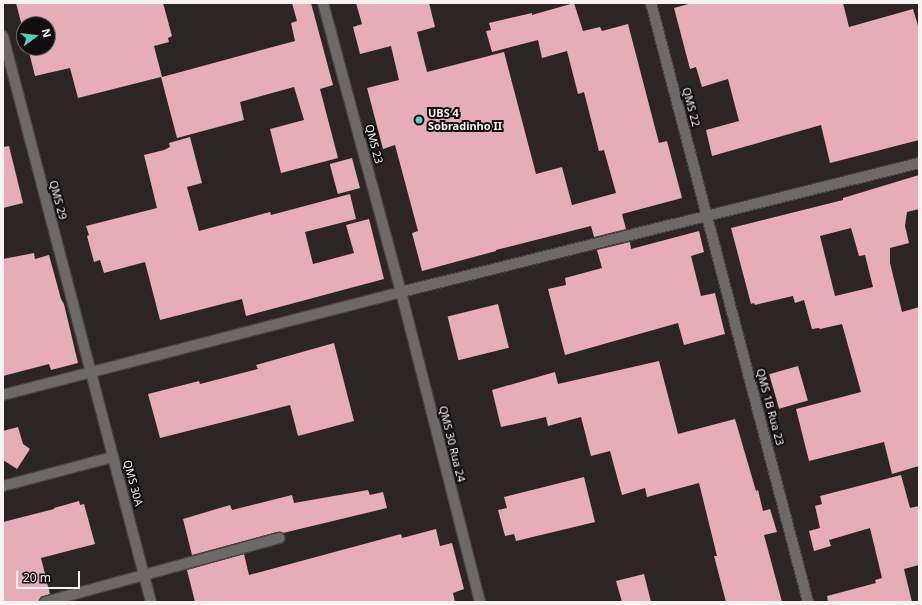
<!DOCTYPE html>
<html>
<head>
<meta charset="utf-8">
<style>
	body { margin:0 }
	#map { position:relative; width:922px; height:605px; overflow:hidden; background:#2c2425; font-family:"Noto Sans",sans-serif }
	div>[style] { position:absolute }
	.building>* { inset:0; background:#e6acb8; transform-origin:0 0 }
	.roads { filter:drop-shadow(1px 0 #494142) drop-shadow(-1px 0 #494142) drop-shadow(0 1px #494142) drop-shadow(0 -1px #494142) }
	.minor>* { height:10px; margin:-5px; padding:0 5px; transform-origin:5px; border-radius:5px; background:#6d6969 }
	.dots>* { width:11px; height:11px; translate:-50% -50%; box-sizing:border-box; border:2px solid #120e0f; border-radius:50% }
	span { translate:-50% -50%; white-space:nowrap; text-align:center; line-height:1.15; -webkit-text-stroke:4px #120e0f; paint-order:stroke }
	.street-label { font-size:11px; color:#f8f2f3 }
	.poi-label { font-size:11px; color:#f8f2f3; font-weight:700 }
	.left { translate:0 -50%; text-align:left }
	.frame { position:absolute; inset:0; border:4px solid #f8f2f3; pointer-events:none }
	.north { position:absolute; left:16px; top:16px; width:40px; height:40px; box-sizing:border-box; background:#120e0f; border:1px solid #6e696a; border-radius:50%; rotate:75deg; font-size:11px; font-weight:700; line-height:16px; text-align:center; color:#f8f2f3 }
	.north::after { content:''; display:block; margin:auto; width:14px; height:18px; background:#58cec0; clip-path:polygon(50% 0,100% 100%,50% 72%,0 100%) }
	.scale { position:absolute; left:16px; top:571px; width:64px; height:18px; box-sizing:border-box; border:2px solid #f8f2f3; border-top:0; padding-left:5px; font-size:12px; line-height:14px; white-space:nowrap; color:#f8f2f3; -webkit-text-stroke:3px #120e0f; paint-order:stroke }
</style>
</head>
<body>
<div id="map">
	<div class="building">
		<i style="clip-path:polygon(16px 3px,163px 3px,172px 36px,168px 38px,169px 42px,154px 46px,162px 77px,295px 41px,291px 23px,297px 21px,292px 3px,311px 3px,333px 85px,320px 89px,338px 158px,281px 173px,270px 129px,304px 120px,294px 87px,240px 102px,244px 120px,177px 138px,161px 77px,78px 98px,70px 68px,35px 76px,28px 48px,48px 48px,48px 24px,24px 24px,24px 34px)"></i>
		<i style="clip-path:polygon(356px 3px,429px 3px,435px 27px,417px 32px,427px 72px,504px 52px,536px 174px,562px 167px,572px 205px,616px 193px,604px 150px,599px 151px,584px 92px,578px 94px,567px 51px,542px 58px,538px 40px,492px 52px,486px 31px,491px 30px,489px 23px,532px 13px,532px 15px,574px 3px,583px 31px,600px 27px,602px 31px,628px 24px,659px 143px,667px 141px,682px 198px,622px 214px,626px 229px,594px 237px,591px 226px,496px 250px,496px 251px,422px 271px,412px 233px,418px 231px,395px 145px,383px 149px,367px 88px,399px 80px,391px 46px,360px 54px,353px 27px,362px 24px)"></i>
		<i style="clip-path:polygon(692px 3px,843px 3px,849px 27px,913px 9px,919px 29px,919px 140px,830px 163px,821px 125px,712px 156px,706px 130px,739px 121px,728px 79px,702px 87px,696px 67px,690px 69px,674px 8px)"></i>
		<i style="clip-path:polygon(190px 137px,202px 183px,187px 187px,199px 231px,270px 212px,271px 215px,350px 194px,356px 219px,305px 232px,313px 264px,354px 253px,346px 225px,369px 219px,384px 279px,246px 316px,242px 299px,160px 320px,145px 262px,104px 273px,100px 260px,94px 262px,87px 236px,89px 235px,86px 226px,157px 208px,144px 155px,164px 150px,170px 147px,169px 143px)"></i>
		<i style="clip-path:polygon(9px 146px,23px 203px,3px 208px,3px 147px)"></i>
		<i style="left:352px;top:158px;width:31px;height:23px;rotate:75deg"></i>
		<i style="clip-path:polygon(evenodd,919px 175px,919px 209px,907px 212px,905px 226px,909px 243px,890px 248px,890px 263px,902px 312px,919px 307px,919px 466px,892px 474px,884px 442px,809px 461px,796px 409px,861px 392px,842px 324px,820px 329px,819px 328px,812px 329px,804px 300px,795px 303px,793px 296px,755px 305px,754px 303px,751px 304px,731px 228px,843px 200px,843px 198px,919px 175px,851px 228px,859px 256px,865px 255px,873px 287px,835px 296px,820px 236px,851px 228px)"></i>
		<i style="clip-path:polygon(699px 231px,704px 252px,691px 256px,701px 296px,715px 293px,725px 334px,684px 345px,678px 323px,565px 355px,548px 289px,566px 285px,565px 278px,602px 268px,597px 250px,630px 242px,631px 249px)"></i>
		<i style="clip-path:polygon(34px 253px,35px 259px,49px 255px,61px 299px,64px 304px,78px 363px,51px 370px,49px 364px,3px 376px,3px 259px)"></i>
		<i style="left:498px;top:304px;width:45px;height:52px;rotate:76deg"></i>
		<i style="clip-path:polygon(334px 343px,354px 421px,298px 436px,290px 405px,160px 438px,148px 394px,199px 381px,200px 384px,258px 369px,256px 365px)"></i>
		<i style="clip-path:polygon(659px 361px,678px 434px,735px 419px,756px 491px,758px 490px,763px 511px,770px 509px,777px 532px,764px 535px,782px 602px,726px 602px,714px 556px,717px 556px,699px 483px,647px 497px,645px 488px,622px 495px,610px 451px,591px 456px,581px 417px,548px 426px,546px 417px,501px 427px,492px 390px,555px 372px,558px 384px)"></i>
		<i style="left:798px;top:366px;width:36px;height:30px;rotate:74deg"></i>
		<i style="clip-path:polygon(18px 427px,23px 444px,30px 449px,17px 469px,3px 460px,3px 431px)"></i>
		<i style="clip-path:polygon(901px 475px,910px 508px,919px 506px,919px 565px,904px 569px,912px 602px,828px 602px,827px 596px,876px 583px,875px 580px,882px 578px,870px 528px,829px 540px,831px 546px,814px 551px,809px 531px,820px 528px,815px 506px,822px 504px,820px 496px)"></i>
		<i style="clip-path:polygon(584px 477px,595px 522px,516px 541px,514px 534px,505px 536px,498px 510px,507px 508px,504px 497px)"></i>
		<i style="clip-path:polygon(368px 490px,370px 495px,383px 492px,387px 508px,283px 533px,277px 532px,192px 555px,183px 519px,230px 505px,232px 510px,292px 495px,294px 503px)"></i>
		<i style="clip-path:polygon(79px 501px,80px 505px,84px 504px,95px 544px,41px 558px,50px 594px,41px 597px,39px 602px,3px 602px,3px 522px,54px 509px,54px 508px)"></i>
		<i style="clip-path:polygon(436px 529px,440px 546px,452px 543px,464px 589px,453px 593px,455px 602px,195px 602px,187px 570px,244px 554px,249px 575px,401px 534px,402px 538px)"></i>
		<i style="clip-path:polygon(644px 574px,651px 602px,622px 602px,616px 581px)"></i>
	</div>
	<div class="roads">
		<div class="minor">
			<i style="left:323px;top:3px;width:299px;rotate:74.9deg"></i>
			<i style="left:401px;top:292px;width:320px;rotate:75.7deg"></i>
			<i style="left:651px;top:3px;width:619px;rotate:75.31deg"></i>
			<i style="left:3px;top:36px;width:585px;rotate:75.35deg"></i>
			<i style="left:3px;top:395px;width:411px;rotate:-14.5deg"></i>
			<i style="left:401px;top:292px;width:534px;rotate:-13.98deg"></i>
			<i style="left:3px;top:486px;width:114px;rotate:-14.8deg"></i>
			<i style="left:45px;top:602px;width:243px;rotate:-15.3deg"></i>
		</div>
	</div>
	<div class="dots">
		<i style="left:419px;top:120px;background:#58cec0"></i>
	</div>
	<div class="street-label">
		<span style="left:691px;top:107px;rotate:75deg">QMS 22</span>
		<span style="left:374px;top:144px;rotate:75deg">QMS 23</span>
		<span style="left:58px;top:200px;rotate:75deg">QMS 29</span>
		<span style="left:770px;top:407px;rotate:75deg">QMS 1B Rua 23</span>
		<span style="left:452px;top:444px;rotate:76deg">QMS 30 Rua 24</span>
		<span style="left:133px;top:483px;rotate:75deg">QMS 30A</span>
	</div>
	<div class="poi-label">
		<span class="left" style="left:428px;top:120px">UBS 4<br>Sobradinho II</span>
	</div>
	<div class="frame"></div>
	<div class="north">N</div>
	<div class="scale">20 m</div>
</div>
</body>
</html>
